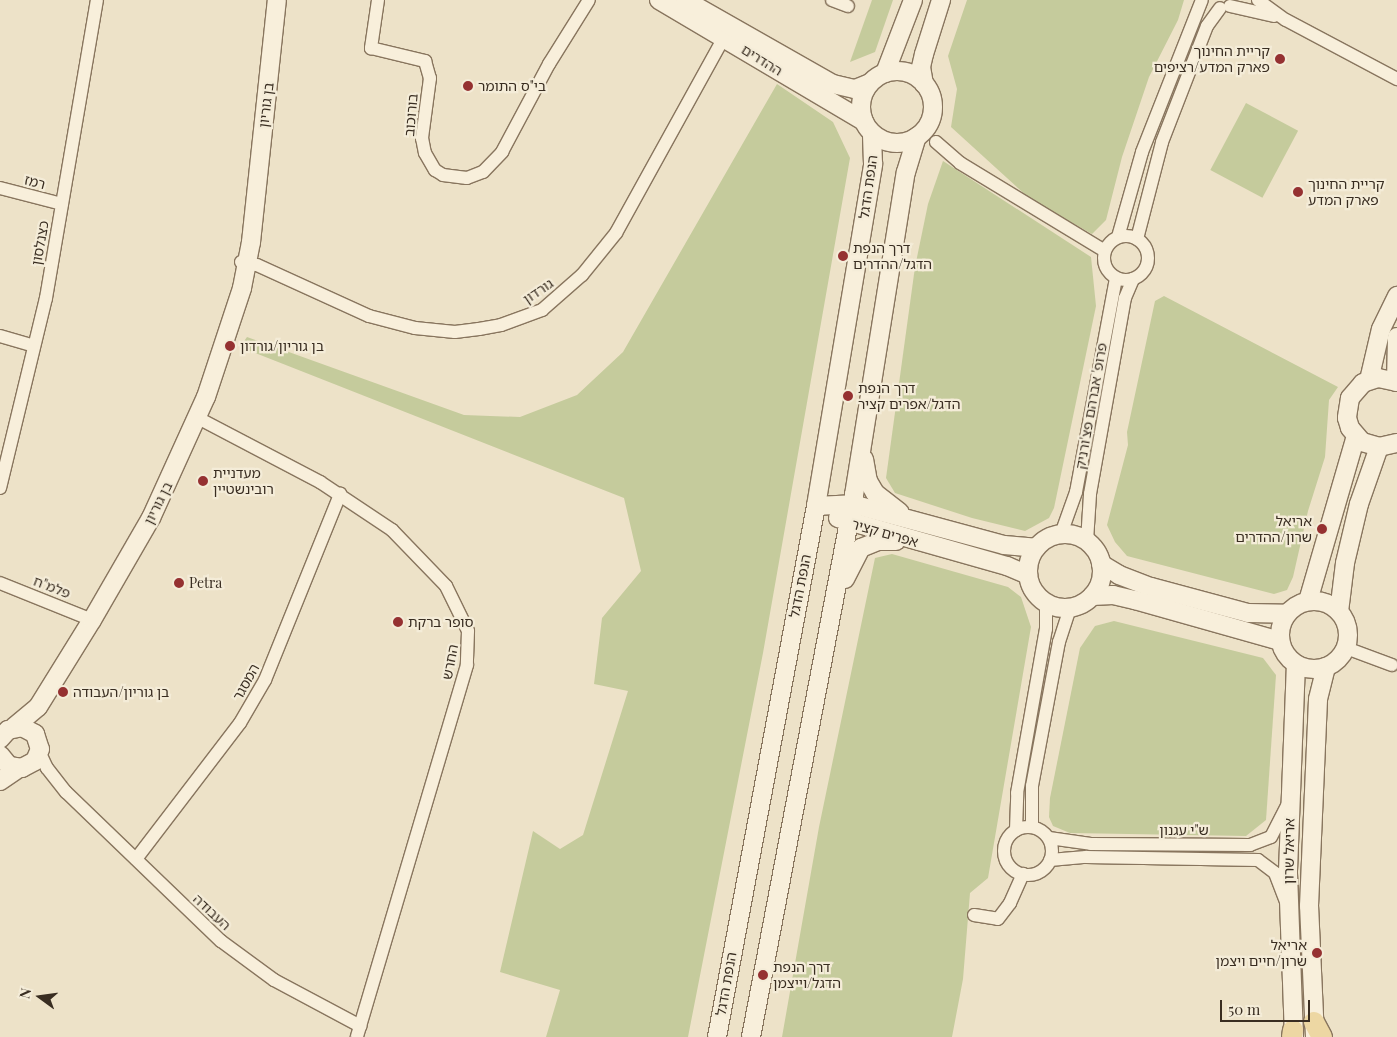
<!DOCTYPE html>
<html>
<head>
<meta charset="utf-8">
<style>
	body { margin:0 }
	#map { position:relative; width:1397px; height:1037px; overflow:hidden; background:#ede2c8; font-family:"Playfair Display","Noto Sans Hebrew",serif }
	div>[style] { position:absolute }
	.green>* { inset:0; background:#c5cb9c; transform-origin:0 0 }
	.roads { filter:drop-shadow(1px 0 #88755e) drop-shadow(-1px 0 #88755e) drop-shadow(0 1px #88755e) drop-shadow(0 -1px #88755e) }
	.street>* { height:12px; margin:-6px; padding:0 6px; transform-origin:6px; border-radius:6px; background:#f8efdb }
	.street>.ring { margin:-6px; padding:0; box-sizing:content-box; background:none; border:12px solid #f8efdb; border-radius:50% }
	.secondary>* { height:18px; margin:-9px; padding:0 9px; transform-origin:9px; border-radius:9px; background:#f8efdb }
	.secondary>.ring { margin:-9px; padding:0; box-sizing:content-box; background:none; border:18px solid #f8efdb; border-radius:50% }
	.primary>* { height:20px; margin:-10px; padding:0 10px; transform-origin:10px; border-radius:10px; background:#edd7a3 }
	.dots>* { width:14px; height:14px; translate:-50% -50%; box-sizing:border-box; border:2px solid #f4ecd8; border-radius:50% }
	span { translate:-50% -50%; white-space:nowrap; text-align:center; line-height:1.15; -webkit-text-stroke:4.5px #f4ecd8; paint-order:stroke }
	.poi-label { font-size:14px; color:#392d21 }
	.right { translate:-100% -50%; text-align:right }
	.left { translate:0 -50%; text-align:left }
	.street-label { font-size:14px; color:#392d21 }
	.north { position:absolute; left:15px; top:972px; width:50px; height:50px; -webkit-text-stroke:4px #f4ecd8; paint-order:stroke; rotate:284deg; font-size:14px; font-weight:700; line-height:20px; text-align:center; color:#392d21 }
	.north::after { content:''; display:block; margin:auto; width:18px; height:22px; background:#392d21; clip-path:polygon(50% 0,100% 100%,50% 72%,0 100%) }
	.scale { position:absolute; left:1220px; top:1000px; width:90px; height:22px; box-sizing:border-box; border:2px solid #392d21; border-top:0; padding-left:6px; font-size:15px; line-height:18px; white-space:nowrap; color:#392d21; -webkit-text-stroke:4px #f4ecd8; paint-order:stroke }
</style>
</head>
<body>
<div id="map">
	<div class="green">
		<i style="clip-path:polygon(872px 0,893px 0,875px 52px,850px 62px)"></i>
		<i style="clip-path:polygon(967px 0,1184px 0,1178px 20px,1149px 77px,1122px 157px,1106px 220px,1092px 234px,1030px 199px,951px 127px,957px 89px,948px 56px)"></i>
		<i style="clip-path:polygon(777px 84px,833px 122px,850px 158px,763px 653px,688px 1037px,546px 1037px,560px 990px,500px 972px,533px 831px,560px 849px,583px 835px,628px 691px,594px 684px,602px 618px,641px 571px,624px 498px,240px 347px,247px 337px,464px 415px,520px 417px,577px 395px,623px 352px)"></i>
		<i style="left:1246px;top:103px;width:59px;height:76px;rotate:28deg"></i>
		<i style="clip-path:polygon(943px 161px,1091px 257px,1096px 306px,1054px 508px,1049px 518px,1025px 531px,972px 518px,895px 493px,886px 478px,915px 267px,928px 204px)"></i>
		<i style="clip-path:polygon(1164px 296px,1338px 387px,1329px 400px,1325px 457px,1308px 511px,1293px 577px,1287px 590px,1274px 594px,1127px 556px,1115px 542px,1107px 525px,1128px 445px,1127px 432px,1155px 301px)"></i>
		<i style="clip-path:polygon(892px 554px,1008px 587px,1021px 597px,1031px 627px,988px 878px,970px 893px,963px 979px,952px 1037px,782px 1037px,819px 827px,875px 558px)"></i>
		<i style="clip-path:polygon(1114px 621px,1263px 658px,1276px 675px,1266px 820px,1246px 836px,1070px 833px,1053px 826px,1049px 817px,1050px 798px,1080px 648px,1095px 626px)"></i>
	</div>
	<div class="roads">
		<div class="street">
			<i style="left:378px;top:0;width:49px;rotate:98.3deg"></i>
			<i style="left:371px;top:48px;width:56px;rotate:13.5deg"></i>
			<i style="left:425px;top:61px;width:18px;rotate:74deg"></i>
			<i style="left:430px;top:78px;width:61px;rotate:97.6deg"></i>
			<i style="left:422px;top:138px;width:15px;rotate:79deg"></i>
			<i style="left:425px;top:153px;width:20px;rotate:60deg"></i>
			<i style="left:435px;top:170px;width:9px;rotate:32deg"></i>
			<i style="left:443px;top:175px;width:24px;rotate:7deg"></i>
			<i style="left:467px;top:178px;width:17px;rotate:-21deg"></i>
			<i style="left:483px;top:172px;width:28px;rotate:-46deg"></i>
			<i style="left:502px;top:152px;width:100px;rotate:-61.9deg"></i>
			<i style="left:549px;top:64px;width:75px;rotate:-58deg"></i>
			<i style="left:832px;top:0;width:17px;rotate:21deg"></i>
			<i style="left:1258px;top:0;width:34px;rotate:36deg"></i>
			<i style="left:1286px;top:20px;width:126px;rotate:28deg"></i>
			<i style="left:1230px;top:6px;width:45px;rotate:12.8deg"></i>
			<i style="left:936px;top:142px;width:32px;rotate:41deg"></i>
			<i style="left:960px;top:163px;width:164px;rotate:31.3deg"></i>
			<i style="left:0;top:188px;width:64px;rotate:14.5deg"></i>
			<i class="ring" style="left:1104px;top:236px;width:32px;height:32px"></i>
			<i style="left:1118px;top:237px;width:88px;rotate:-74.2deg"></i>
			<i style="left:1142px;top:152px;width:163px;rotate:-68.5deg"></i>
			<i style="left:1137px;top:239px;width:100px;rotate:-75.5deg"></i>
			<i style="left:1162px;top:142px;width:124px;rotate:-68.8deg"></i>
			<i style="left:1207px;top:26px;width:22px;rotate:-54deg"></i>
			<i style="left:241px;top:262px;width:16px;rotate:11deg"></i>
			<i style="left:257px;top:265px;width:123px;rotate:24.5deg"></i>
			<i style="left:369px;top:316px;width:48px;rotate:14.6deg"></i>
			<i style="left:415px;top:328px;width:40px;rotate:5.7deg"></i>
			<i style="left:455px;top:332px;width:24px;rotate:-7deg"></i>
			<i style="left:479px;top:329px;width:22px;rotate:-10deg"></i>
			<i style="left:501px;top:325px;width:44px;rotate:-20.1deg"></i>
			<i style="left:542px;top:310px;width:53px;rotate:-41.2deg"></i>
			<i style="left:582px;top:275px;width:54px;rotate:-51deg"></i>
			<i style="left:616px;top:233px;width:224px;rotate:-61.1deg"></i>
			<i style="left:0;top:336px;width:35px;rotate:16deg"></i>
			<i style="left:198px;top:418px;width:138px;rotate:27.7deg"></i>
			<i style="left:320px;top:482px;width:87px;rotate:33.7deg"></i>
			<i style="left:392px;top:530px;width:78px;rotate:46deg"></i>
			<i style="left:446px;top:586px;width:50px;rotate:63.9deg"></i>
			<i style="left:468px;top:631px;width:34px;rotate:92deg"></i>
			<i style="left:467px;top:665px;width:388px;rotate:106.5deg"></i>
			<i style="left:0;top:488px;width:195px;rotate:-76.4deg"></i>
			<i style="left:46px;top:298px;width:302px;rotate:-80.3deg"></i>
			<i style="left:1061px;top:534px;width:45px;rotate:-70.3deg"></i>
			<i style="left:1076px;top:492px;width:217px;rotate:-79.4deg"></i>
			<i style="left:1087px;top:541px;width:47px;rotate:-86.3deg"></i>
			<i style="left:1090px;top:494px;width:199px;rotate:-79.9deg"></i>
			<i style="left:1125px;top:298px;width:21px;rotate:-67deg"></i>
			<i style="left:0;top:583px;width:99px;rotate:21.9deg"></i>
			<i style="left:1346px;top:648px;width:49px;rotate:20.3deg"></i>
			<i style="left:39px;top:751px;width:19px;rotate:65deg"></i>
			<i style="left:47px;top:768px;width:31px;rotate:52deg"></i>
			<i style="left:66px;top:792px;width:215px;rotate:43.9deg"></i>
			<i style="left:221px;top:941px;width:66px;rotate:36.3deg"></i>
			<i style="left:274px;top:980px;width:98px;rotate:28.1deg"></i>
			<i style="left:1032px;top:827px;width:41px;rotate:-90deg"></i>
			<i style="left:1032px;top:786px;width:147px;rotate:-79.4deg"></i>
			<i style="left:1059px;top:642px;width:36px;rotate:-72deg"></i>
			<i class="ring" style="left:1004px;top:827px;width:36px;height:36px"></i>
			<i style="left:1016px;top:830px;width:37px;rotate:-88deg"></i>
			<i style="left:1017px;top:793px;width:167px;rotate:-80deg"></i>
			<i style="left:1046px;top:629px;width:26px;rotate:-90deg"></i>
			<i style="left:1049px;top:838px;width:42px;rotate:8.1deg"></i>
			<i style="left:1091px;top:844px;width:159px;rotate:0.4deg"></i>
			<i style="left:1250px;top:845px;width:22px;rotate:-21deg"></i>
			<i style="left:1271px;top:837px;width:38px;rotate:-63deg"></i>
			<i style="left:136px;top:859px;width:171px;rotate:-52.6deg"></i>
			<i style="left:240px;top:723px;width:50px;rotate:-59.8deg"></i>
			<i style="left:265px;top:680px;width:201px;rotate:-68deg"></i>
			<i style="left:1050px;top:860px;width:36px;rotate:-5deg"></i>
			<i style="left:1086px;top:857px;width:172px;rotate:1deg"></i>
			<i style="left:1258px;top:860px;width:21px;rotate:37deg"></i>
			<i style="left:1275px;top:873px;width:30px;rotate:69deg"></i>
			<i style="left:974px;top:915px;width:24px;rotate:9deg"></i>
			<i style="left:998px;top:919px;width:20px;rotate:-53deg"></i>
			<i style="left:1010px;top:903px;width:32px;rotate:-66deg"></i>
		</div>
		<div class="secondary">
			<i style="left:659px;top:0;width:238px;rotate:30.6deg"></i>
			<i style="left:685px;top:0;width:170px;rotate:29.6deg"></i>
			<i style="left:833px;top:84px;width:23px;rotate:13deg"></i>
			<i style="left:855px;top:89px;width:16px;rotate:-22deg"></i>
			<i class="ring" style="left:861px;top:71px;width:54px;height:54px"></i>
			<i style="left:885px;top:73px;width:78px;rotate:-69deg"></i>
			<i style="left:924px;top:84px;width:17px;rotate:-100deg"></i>
			<i style="left:921px;top:67px;width:13px;rotate:-77deg"></i>
			<i style="left:924px;top:54px;width:57px;rotate:-72.5deg"></i>
			<i style="left:1369px;top:380px;width:52px;rotate:-76.8deg"></i>
			<i style="left:1381px;top:329px;width:37px;rotate:-64deg"></i>
			<i style="left:1396px;top:382px;width:45px;rotate:-88.7deg"></i>
			<i style="left:1397px;top:382px;width:19px;rotate:-168deg"></i>
			<i style="left:1378px;top:378px;width:16px;rotate:162deg"></i>
			<i style="left:1363px;top:383px;width:20px;rotate:131deg"></i>
			<i style="left:1350px;top:398px;width:20px;rotate:99deg"></i>
			<i style="left:1347px;top:418px;width:10px;rotate:73deg"></i>
			<i style="left:1350px;top:428px;width:18px;rotate:49deg"></i>
			<i style="left:1362px;top:442px;width:18px;rotate:16deg"></i>
			<i style="left:1379px;top:447px;width:18px;rotate:-13deg"></i>
			<i style="left:864px;top:459px;width:22px;rotate:80deg"></i>
			<i style="left:868px;top:481px;width:14px;rotate:60deg"></i>
			<i style="left:875px;top:493px;width:31px;rotate:38deg"></i>
			<i style="left:816px;top:506px;width:36px;rotate:-3deg"></i>
			<i style="left:852px;top:504px;width:157px;rotate:15.1deg"></i>
			<i style="left:1004px;top:545px;width:32px;rotate:5deg"></i>
			<i style="left:838px;top:518px;width:176px;rotate:15.9deg"></i>
			<i style="left:1007px;top:566px;width:23px;rotate:23deg"></i>
			<i class="ring" style="left:1028px;top:534px;width:56px;height:56px"></i>
			<i style="left:1101px;top:564px;width:21px;rotate:31deg"></i>
			<i style="left:1119px;top:575px;width:34px;rotate:21deg"></i>
			<i style="left:1151px;top:587px;width:100px;rotate:15deg"></i>
			<i style="left:1248px;top:613px;width:39px;rotate:1deg"></i>
			<i style="left:845px;top:579px;width:35px;rotate:-63deg"></i>
			<i style="left:861px;top:548px;width:18px;rotate:-22deg"></i>
			<i style="left:878px;top:541px;width:18px"></i>
			<i style="left:1092px;top:596px;width:21px;rotate:-3deg"></i>
			<i style="left:1113px;top:595px;width:23px;rotate:13deg"></i>
			<i style="left:1135px;top:600px;width:151px;rotate:15.8deg"></i>
			<i class="ring" style="left:1280px;top:601px;width:50px;height:50px"></i>
			<i style="left:1308px;top:601px;width:172px;rotate:-73.8deg"></i>
			<i style="left:1339px;top:612px;width:49px;rotate:-83deg"></i>
			<i style="left:1345px;top:563px;width:61px;rotate:-76.7deg"></i>
			<i style="left:1359px;top:504px;width:60px;rotate:-70.7deg"></i>
			<i style="left:14px;top:727px;width:31px;rotate:-40deg"></i>
			<i style="left:38px;top:707px;width:102px;rotate:-58.2deg"></i>
			<i style="left:92px;top:620px;width:118px;rotate:-60deg"></i>
			<i style="left:151px;top:518px;width:133px;rotate:-65.6deg"></i>
			<i style="left:206px;top:397px;width:115px;rotate:-71.7deg"></i>
			<i style="left:242px;top:288px;width:47px;rotate:-78.9deg"></i>
			<i style="left:251px;top:242px;width:243px;rotate:-83.9deg"></i>
			<i style="left:0;top:739px;width:12px;rotate:-48deg"></i>
			<i style="left:8px;top:730px;width:14px;rotate:-12deg"></i>
			<i style="left:22px;top:727px;width:15px;rotate:28deg"></i>
			<i style="left:35px;top:734px;width:16px;rotate:72deg"></i>
			<i style="left:40px;top:749px;width:13px;rotate:113deg"></i>
			<i style="left:35px;top:761px;width:15px;rotate:152deg"></i>
			<i style="left:22px;top:768px;width:13px;rotate:-171deg"></i>
			<i style="left:9px;top:766px;width:14px;rotate:-129deg"></i>
			<i style="left:0;top:781px;width:23px;rotate:-34deg"></i>
			<i style="left:717px;top:1037px;width:540px;rotate:-79.44deg"></i>
			<i style="left:816px;top:506px;width:347px;rotate:-80.5deg"></i>
			<i style="left:873px;top:164px;width:31px;rotate:-92deg"></i>
			<i style="left:751px;top:1037px;width:552px;rotate:-79.24deg"></i>
			<i style="left:854px;top:495px;width:327px;rotate:-80.9deg"></i>
			<i style="left:906px;top:172px;width:37px;rotate:-73deg"></i>
			<i style="left:1294px;top:1037px;width:166px;rotate:-92.1deg"></i>
			<i style="left:1288px;top:871px;width:207px;rotate:-87.8deg"></i>
			<i style="left:1315px;top:1037px;width:131px;rotate:-92.6deg"></i>
			<i style="left:1309px;top:906px;width:207px;rotate:-87.5deg"></i>
			<i style="left:1318px;top:699px;width:33px;rotate:-76deg"></i>
		</div>
		<div class="primary">
			<i style="left:1314px;top:1022px;width:17px;rotate:62deg"></i>
			<i style="left:1292px;top:1037px;width:7px;rotate:-82deg"></i>
		</div>
	</div>
	<div class="dots">
		<i style="left:1280px;top:59px;background:#953131"></i>
		<i style="left:468px;top:86px;background:#953131"></i>
		<i style="left:1298px;top:192px;background:#953131"></i>
		<i style="left:843px;top:256px;background:#953131"></i>
		<i style="left:230px;top:346px;background:#953131"></i>
		<i style="left:848px;top:396px;background:#953131"></i>
		<i style="left:203px;top:481px;background:#953131"></i>
		<i style="left:1322px;top:529px;background:#953131"></i>
		<i style="left:179px;top:583px;background:#953131"></i>
		<i style="left:398px;top:622px;background:#953131"></i>
		<i style="left:63px;top:692px;background:#953131"></i>
		<i style="left:1317px;top:953px;background:#953131"></i>
		<i style="left:763px;top:975px;background:#953131"></i>
	</div>
	<div class="poi-label">
		<span class="right" style="left:1270px;top:59px">קריית החינוך<br>פארק המדע/רציפים</span>
		<span class="left" style="left:478px;top:86px">בי"ס התומר</span>
		<span class="left" style="left:1308px;top:192px">קריית החינוך<br>פארק המדע</span>
		<span class="left" style="left:853px;top:256px">דרך הנפת<br>הדגל/ההדרים</span>
		<span class="left" style="left:240px;top:346px">בן גוריון/גורדון</span>
		<span class="left" style="left:858px;top:396px">דרך הנפת<br>הדגל/אפרים קציר</span>
		<span class="left" style="left:213px;top:481px">מעדניית<br>רובינשטיין</span>
		<span class="right" style="left:1312px;top:529px">אריאל<br>שרון/ההדרים</span>
		<span class="left" style="left:189px;top:583px">Petra</span>
		<span class="left" style="left:408px;top:622px">סופר ברקת</span>
		<span class="left" style="left:73px;top:692px">בן גוריון/העבודה</span>
		<span class="right" style="left:1307px;top:953px">אריאל<br>שרון/חיים ויצמן</span>
		<span class="left" style="left:773px;top:975px">דרך הנפת<br>הדגל/וייצמן</span>
	</div>
	<div class="street-label">
		<span style="left:762px;top:60px;rotate:32deg">ההדרים</span>
		<span style="left:266px;top:105px;rotate:-83deg">בן גוריון</span>
		<span style="left:411px;top:115px;rotate:-85deg">בורוכוב</span>
		<span style="left:35px;top:182px;rotate:15deg">רמז</span>
		<span style="left:868px;top:187px;rotate:-82deg">הנפת הדגל</span>
		<span style="left:40px;top:243px;rotate:-80deg">כצנלסון</span>
		<span style="left:538px;top:291px;rotate:-34deg">גורדון</span>
		<span style="left:1091px;top:406px;rotate:-80deg">פרופ' אברהם פצ'ורניק</span>
		<span style="left:158px;top:503px;rotate:-63deg">בן גוריון</span>
		<span style="left:885px;top:533px;rotate:16deg">אפרים קציר</span>
		<span style="left:800px;top:586px;rotate:-79deg">הנפת הדגל</span>
		<span style="left:52px;top:587px;rotate:21deg">פלמ"ח</span>
		<span style="left:450px;top:662px;rotate:-79deg">החרש</span>
		<span style="left:246px;top:682px;rotate:-61deg">המסגר</span>
		<span style="left:1184px;top:830px">ש"י עגנון</span>
		<span style="left:1289px;top:851px;rotate:-89deg">אריאל שרון</span>
		<span style="left:212px;top:912px;rotate:43deg">העבודה</span>
		<span style="left:726px;top:984px;rotate:-80deg">הנפת הדגל</span>
	</div>
	<div class="north">N</div>
	<div class="scale">50 m</div>
</div>
</body>
</html>
